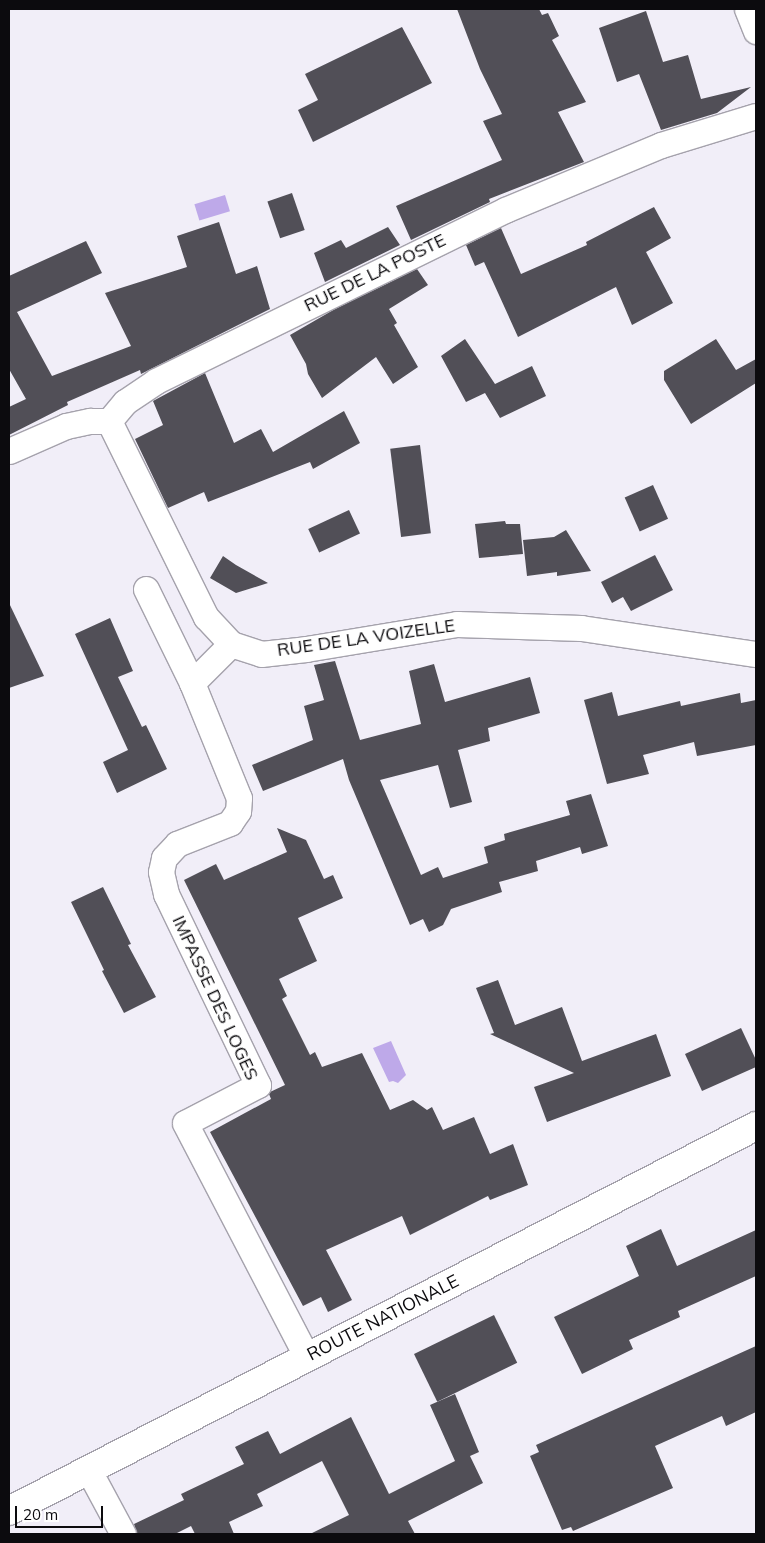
<!DOCTYPE html>
<html>
<head>
<meta charset="utf-8">
<style>
	body { margin:0 }
	#map { position:relative; width:765px; height:1543px; overflow:hidden; background:#f1eef8; font-family:Mulish,sans-serif }
	div>[style] { position:absolute }
	.water>* { inset:0; background:#bea9e9; transform-origin:0 0 }
	.building>* { inset:0; background:#514f57; transform-origin:0 0 }
	.roads { filter:drop-shadow(1px 0 #a5a2ac) drop-shadow(-1px 0 #a5a2ac) drop-shadow(0 1px #a5a2ac) drop-shadow(0 -1px #a5a2ac) }
	.street>* { height:25px; margin:-12.5px; padding:0 12.5px; transform-origin:12.5px; border-radius:12.5px; background:#fff }
	.primary>* { height:28px; margin:-14px; padding:0 14px; transform-origin:14px; border-radius:14px; background:#fff }
	span { translate:-50% -50%; white-space:nowrap; text-align:center; line-height:1.15; -webkit-text-stroke:5px #fff; paint-order:stroke }
	.street-label { font-size:18px; color:#0c0b0e }
	.frame { position:absolute; inset:0; border:10px solid #0c0b0e; pointer-events:none }
	.scale { position:absolute; left:15px; top:1506px; width:88px; height:22px; box-sizing:border-box; border:2px solid #0c0b0e; border-top:0; padding-left:6px; font-size:15px; line-height:18px; white-space:nowrap; color:#0c0b0e; -webkit-text-stroke:4px #fff; paint-order:stroke }
</style>
</head>
<body>
<div id="map">
	<div class="water">
		<i style="left:225px;top:195px;width:17px;height:32px;rotate:73deg"></i>
		<i style="clip-path:polygon(391px 1041px,406px 1075px,398px 1083px,393px 1081px,389px 1082px,373px 1048px)"></i>
	</div>
	<div class="building">
		<i style="clip-path:polygon(457px 9px,539px 9px,542px 15px,548px 13px,559px 36px,552px 40px,586px 102px,558px 112px,584px 162px,489px 199px,490px 202px,411px 240px,396px 206px,502px 160px,483px 121px,502px 114px,480px 69px)"></i>
		<i style="clip-path:polygon(646px 11px,663px 62px,688px 55px,701px 99px,751px 87px,717px 113px,661px 130px,639px 74px,617px 82px,599px 28px)"></i>
		<i style="clip-path:polygon(402px 27px,432px 83px,313px 142px,298px 110px,318px 100px,305px 74px)"></i>
		<i style="left:292px;top:193px;width:39px;height:26px;rotate:71deg"></i>
		<i style="clip-path:polygon(654px 207px,671px 238px,646px 252px,673px 303px,632px 325px,616px 287px,518px 337px,484px 262px,475px 266px,466px 245px,501px 228px,521px 274px,587px 245px,586px 242px)"></i>
		<i style="clip-path:polygon(219px 222px,236px 274px,257px 266px,270px 309px,141px 374px,140px 370px,67px 402px,68px 405px,9px 435px,9px 407px,26px 399px,9px 369px,9px 276px,86px 241px,102px 273px,17px 312px,52px 376px,131px 346px,105px 293px,187px 267px,177px 236px)"></i>
		<i style="clip-path:polygon(388px 227px,400px 245px,325px 282px,314px 253px,341px 240px,346px 248px)"></i>
		<i style="clip-path:polygon(417px 269px,428px 285px,389px 309px,397px 323px,394px 325px,418px 367px,393px 384px,376px 357px,322px 398px,308px 374px,306px 364px,290px 335px,335px 309px)"></i>
		<i style="clip-path:polygon(465px 339px,495px 384px,532px 366px,546px 396px,500px 418px,485px 393px,466px 402px,441px 356px)"></i>
		<i style="clip-path:polygon(716px 339px,736px 370px,756px 359px,756px 383px,691px 424px,664px 380px,664px 371px)"></i>
		<i style="clip-path:polygon(205px 373px,234px 443px,261px 429px,273px 452px,344px 411px,360px 443px,313px 469px,310px 462px,208px 502px,204px 492px,168px 508px,135px 439px,163px 425px,153px 401px)"></i>
		<i style="left:420px;top:445px;width:89px;height:30px;rotate:83deg"></i>
		<i style="left:653px;top:485px;width:37px;height:31px;rotate:66deg"></i>
		<i style="left:349px;top:510px;width:26px;height:45px;rotate:65deg"></i>
		<i style="clip-path:polygon(505px 521px,506px 524px,520px 524px,523px 554px,479px 558px,475px 524px)"></i>
		<i style="clip-path:polygon(566px 530px,591px 571px,557px 576px,557px 572px,527px 576px,523px 540px,554px 537px)"></i>
		<i style="clip-path:polygon(655px 555px,673px 590px,631px 611px,623px 597px,612px 603px,601px 582px)"></i>
		<i style="clip-path:polygon(223px 556px,236px 565px,268px 583px,236px 593px,210px 578px)"></i>
		<i style="clip-path:polygon(9px 603px,44px 676px,9px 688px)"></i>
		<i style="clip-path:polygon(110px 618px,133px 671px,118px 677px,142px 727px,146px 725px,167px 769px,117px 793px,103px 762px,128px 750px,75px 634px)"></i>
		<i style="clip-path:polygon(335px 661px,360px 740px,421px 724px,409px 671px,434px 664px,445px 702px,530px 677px,540px 713px,488px 728px,490px 741px,458px 750px,472px 802px,450px 808px,438px 765px,380px 780px,421px 875px,438px 867px,443px 878px,488px 863px,484px 847px,505px 840px,504px 834px,570px 815px,566px 801px,591px 794px,608px 846px,582px 854px,580px 847px,536px 861px,538px 871px,499px 882px,502px 892px,451px 909px,443px 925px,429px 932px,423px 919px,410px 925px,349px 780px,343px 759px,263px 791px,252px 765px,313px 740px,304px 706px,324px 700px,314px 665px)"></i>
		<i style="clip-path:polygon(612px 692px,618px 716px,680px 701px,681px 706px,740px 693px,741px 703px,756px 700px,756px 745px,697px 756px,694px 742px,643px 755px,649px 774px,607px 784px,584px 700px)"></i>
		<i style="clip-path:polygon(277px 828px,306px 840px,324px 879px,333px 875px,343px 898px,298px 918px,317px 961px,279px 979px,287px 996px,282px 999px,310px 1055px,315px 1052px,322px 1067px,362px 1053px,390px 1110px,413px 1100px,427px 1110px,432px 1107px,443px 1130px,474px 1117px,490px 1154px,513px 1144px,528px 1185px,490px 1200px,488px 1196px,410px 1235px,402px 1216px,326px 1250px,352px 1300px,328px 1312px,321px 1297px,303px 1306px,210px 1132px,271px 1099px,269px 1094px,270px 1092px,285px 1085px,184px 880px,216px 864px,224px 880px,287px 852px)"></i>
		<i style="clip-path:polygon(103px 887px,131px 944px,128px 945px,156px 997px,124px 1013px,102px 971px,104px 970px,71px 902px)"></i>
		<i style="clip-path:polygon(498px 980px,515px 1025px,562px 1007px,582px 1061px,656px 1034px,671px 1076px,547px 1122px,534px 1087px,574px 1073px,490px 1034px,494px 1033px,476px 988px)"></i>
		<i style="clip-path:polygon(741px 1028px,756px 1060px,756px 1067px,702px 1091px,685px 1054px)"></i>
		<i style="clip-path:polygon(661px 1229px,677px 1266px,756px 1230px,756px 1276px,678px 1311px,680px 1317px,629px 1340px,633px 1349px,582px 1374px,554px 1317px,639px 1276px,626px 1246px)"></i>
		<i style="left:494px;top:1315px;width:53px;height:89px;rotate:64deg"></i>
		<i style="clip-path:polygon(756px 1346px,756px 1412px,726px 1426px,722px 1416px,655px 1446px,673px 1488px,573px 1531px,571px 1527px,562px 1530px,530px 1456px,539px 1452px,536px 1445px)"></i>
		<i style="clip-path:polygon(455px 1394px,479px 1452px,470px 1456px,483px 1483px,408px 1521px,415px 1534px,310px 1534px,349px 1515px,322px 1461px,257px 1494px,263px 1506px,229px 1522px,234px 1534px,195px 1534px,191px 1526px,175px 1534px,137px 1534px,134px 1524px,184px 1500px,181px 1494px,244px 1464px,235px 1447px,268px 1431px,280px 1454px,351px 1417px,389px 1494px,455px 1461px,430px 1405px)"></i>
	</div>
	<div class="roads">
		<div class="street">
			<i style="left:747px;top:9px;width:24px;rotate:68deg"></i>
			<i style="left:109px;top:421px;width:219px;rotate:63.7deg"></i>
			<i style="left:206px;top:617px;width:37px;rotate:47deg"></i>
			<i style="left:231px;top:644px;width:32px;rotate:18deg"></i>
			<i style="left:261px;top:654px;width:45px;rotate:-6.3deg"></i>
			<i style="left:306px;top:649px;width:153px;rotate:-9.4deg"></i>
			<i style="left:457px;top:624px;width:124px;rotate:1.8deg"></i>
			<i style="left:581px;top:628px;width:177px;rotate:8.5deg"></i>
			<i style="left:9px;top:451px;width:62px;rotate:-23.7deg"></i>
			<i style="left:66px;top:426px;width:25px;rotate:-12deg"></i>
			<i style="left:90px;top:421px;width:19px"></i>
			<i style="left:109px;top:421px;width:25px;rotate:-50deg"></i>
			<i style="left:125px;top:402px;width:37px;rotate:-34deg"></i>
			<i style="left:156px;top:381px;width:389px;rotate:-26.1deg"></i>
			<i style="left:505px;top:210px;width:169px;rotate:-22.6deg"></i>
			<i style="left:661px;top:145px;width:99px;rotate:-17deg"></i>
			<i style="left:146px;top:589px;width:105px;rotate:63.9deg"></i>
			<i style="left:192px;top:683px;width:55px;rotate:-45deg"></i>
			<i style="left:192px;top:683px;width:124px;rotate:67.8deg"></i>
			<i style="left:239px;top:798px;width:13px;rotate:94deg"></i>
			<i style="left:238px;top:811px;width:14px;rotate:124deg"></i>
			<i style="left:230px;top:823px;width:57px;rotate:158.4deg"></i>
			<i style="left:177px;top:844px;width:19px;rotate:133deg"></i>
			<i style="left:164px;top:858px;width:14px;rotate:102deg"></i>
			<i style="left:161px;top:872px;width:23px;rotate:77deg"></i>
			<i style="left:166px;top:894px;width:212px;rotate:64.3deg"></i>
			<i style="left:258px;top:1085px;width:82px;rotate:152.5deg"></i>
			<i style="left:185px;top:1123px;width:264px;rotate:62.5deg"></i>
			<i style="left:88px;top:1469px;width:74px;rotate:61.7deg"></i>
		</div>
		<div class="primary">
			<i style="left:9px;top:1511px;width:840px;rotate:-27.27deg"></i>
		</div>
	</div>
	<div class="street-label">
		<span style="left:375px;top:273px;rotate:-26deg">RUE DE LA POSTE</span>
		<span style="left:366px;top:638px;rotate:-8deg">RUE DE LA VOIZELLE</span>
		<span style="left:215px;top:998px;rotate:65deg">IMPASSE DES LOGES</span>
		<span style="left:383px;top:1318px;rotate:-27deg">ROUTE NATIONALE</span>
	</div>
	<div class="frame"></div>
	<div class="scale">20 m</div>
</div>
</body>
</html>
